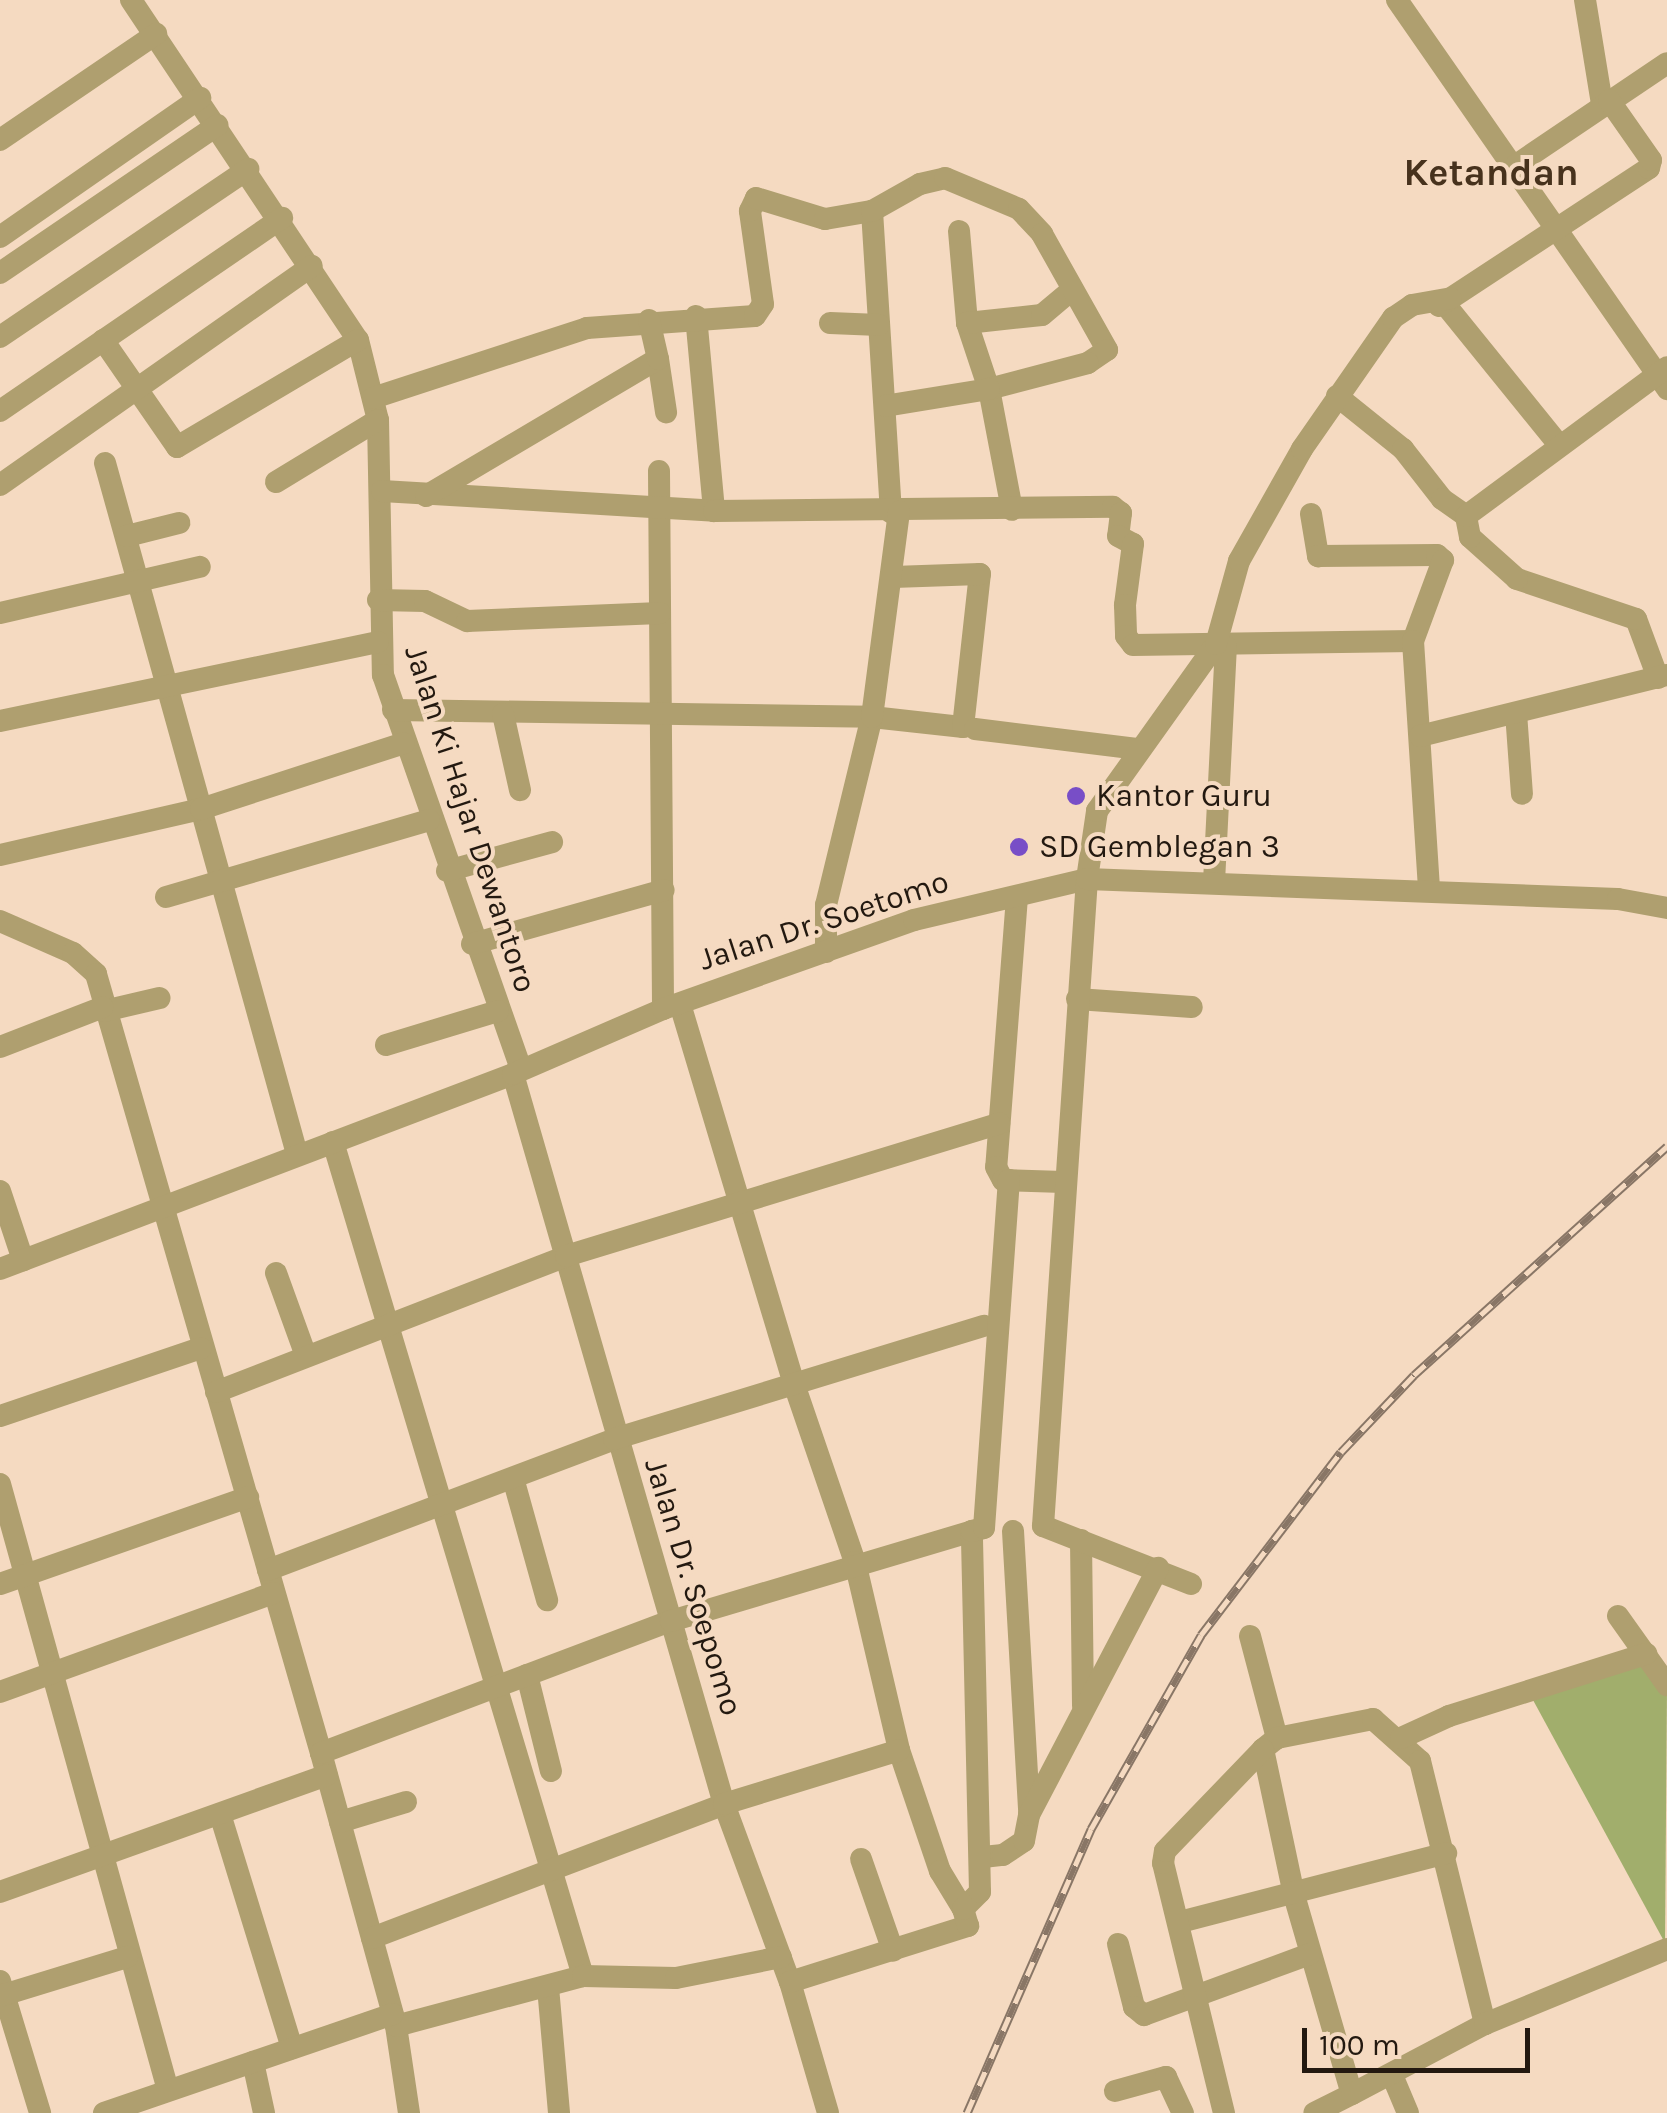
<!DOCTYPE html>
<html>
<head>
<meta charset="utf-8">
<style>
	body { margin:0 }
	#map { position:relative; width:1667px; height:2113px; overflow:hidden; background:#f5dac1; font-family:Karla,sans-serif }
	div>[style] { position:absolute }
	.water>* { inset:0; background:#a1ae6c }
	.minor>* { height:22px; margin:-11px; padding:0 11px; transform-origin:11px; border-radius:11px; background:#af9f6f }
	.rail>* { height:9px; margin-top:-4.5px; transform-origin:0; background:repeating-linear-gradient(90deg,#f5dac1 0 15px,#897666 0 30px); box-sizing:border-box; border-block:2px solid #897666 }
	.dots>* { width:28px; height:28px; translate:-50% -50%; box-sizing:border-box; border:5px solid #f5dac1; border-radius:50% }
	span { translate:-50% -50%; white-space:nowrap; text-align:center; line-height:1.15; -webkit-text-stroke:8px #f5dac1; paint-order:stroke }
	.poi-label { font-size:32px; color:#231910 }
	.left { translate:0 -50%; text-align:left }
	.street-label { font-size:32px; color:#231910 }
	.quarter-label { font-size:38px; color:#47321d; font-weight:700 }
	.scale { position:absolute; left:1302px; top:2028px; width:228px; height:45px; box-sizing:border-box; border:5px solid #231910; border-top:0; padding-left:12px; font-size:30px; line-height:35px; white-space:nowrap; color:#231910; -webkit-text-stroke:8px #f5dac1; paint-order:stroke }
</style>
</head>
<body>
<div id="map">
	<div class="water">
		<i style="clip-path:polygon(1649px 1662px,1667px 1689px,1665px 1943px,1533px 1700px)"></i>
	</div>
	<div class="minor">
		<i style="left:131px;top:0;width:409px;rotate:56.3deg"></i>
		<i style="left:358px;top:340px;width:82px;rotate:76deg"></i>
		<i style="left:378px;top:420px;width:255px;rotate:88.9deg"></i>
		<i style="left:383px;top:675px;width:415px;rotate:70.7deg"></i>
		<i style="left:1397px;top:0;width:474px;rotate:55.2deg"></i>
		<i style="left:1585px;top:0;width:105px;rotate:80.7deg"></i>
		<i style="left:0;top:140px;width:189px;rotate:-34.2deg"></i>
		<i style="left:1516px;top:165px;width:182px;rotate:-34deg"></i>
		<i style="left:872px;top:211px;width:302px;rotate:86.4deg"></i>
		<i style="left:959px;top:231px;width:92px;rotate:85deg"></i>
		<i style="left:967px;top:323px;width:70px;rotate:71.6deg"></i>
		<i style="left:989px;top:389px;width:123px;rotate:79.2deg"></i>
		<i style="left:0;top:237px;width:244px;rotate:-34.8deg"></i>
		<i style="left:0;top:273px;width:263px;rotate:-34.2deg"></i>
		<i style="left:1444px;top:303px;width:181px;rotate:51deg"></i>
		<i style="left:1439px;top:306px;width:251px;rotate:-33.3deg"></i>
		<i style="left:1649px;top:168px;width:8px;rotate:-76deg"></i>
		<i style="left:1651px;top:160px;width:73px;rotate:-125deg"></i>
		<i style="left:696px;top:316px;width:196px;rotate:84.7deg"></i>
		<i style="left:830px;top:323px;width:49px;rotate:2.3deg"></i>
		<i style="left:967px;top:323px;width:75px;rotate:-6.1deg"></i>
		<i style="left:1042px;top:315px;width:39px;rotate:-40deg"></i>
		<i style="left:0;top:337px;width:300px;rotate:-34.1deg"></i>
		<i style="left:103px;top:340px;width:130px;rotate:55.3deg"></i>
		<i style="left:177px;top:447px;width:210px;rotate:-30.6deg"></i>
		<i style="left:658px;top:359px;width:54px;rotate:81.4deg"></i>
		<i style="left:1337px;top:396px;width:85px;rotate:38.8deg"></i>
		<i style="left:1403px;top:449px;width:63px;rotate:52deg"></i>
		<i style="left:1442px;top:499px;width:29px;rotate:35deg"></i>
		<i style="left:373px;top:398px;width:225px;rotate:-18.1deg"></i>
		<i style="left:587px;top:328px;width:168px;rotate:-4.1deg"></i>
		<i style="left:755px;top:316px;width:14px;rotate:-56deg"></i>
		<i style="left:763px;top:304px;width:94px;rotate:-98deg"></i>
		<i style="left:750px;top:211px;width:14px;rotate:-65deg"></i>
		<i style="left:756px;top:198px;width:72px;rotate:16.9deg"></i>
		<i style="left:825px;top:219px;width:48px;rotate:-9.7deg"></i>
		<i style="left:872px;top:211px;width:55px;rotate:-29.4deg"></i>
		<i style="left:920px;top:184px;width:26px;rotate:-13deg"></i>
		<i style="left:945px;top:178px;width:80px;rotate:22.7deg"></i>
		<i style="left:1019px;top:209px;width:34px;rotate:47deg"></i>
		<i style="left:1042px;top:234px;width:133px;rotate:60.7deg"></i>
		<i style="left:1107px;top:350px;width:23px;rotate:146deg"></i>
		<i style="left:1088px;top:363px;width:102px;rotate:165.3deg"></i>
		<i style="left:989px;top:389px;width:105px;rotate:170.7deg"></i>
		<i style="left:0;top:411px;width:342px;rotate:-34.4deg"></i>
		<i style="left:105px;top:463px;width:717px;rotate:74.47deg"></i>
		<i style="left:659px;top:471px;width:538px;rotate:89.57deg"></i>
		<i style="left:276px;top:482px;width:119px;rotate:-31.3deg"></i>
		<i style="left:0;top:485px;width:381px;rotate:-35.1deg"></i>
		<i style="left:382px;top:491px;width:333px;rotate:3.4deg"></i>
		<i style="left:714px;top:511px;width:399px;rotate:-0.6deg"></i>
		<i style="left:1113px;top:507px;width:10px;rotate:37deg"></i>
		<i style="left:1121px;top:513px;width:23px;rotate:97deg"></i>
		<i style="left:1118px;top:536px;width:17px;rotate:28deg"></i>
		<i style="left:1133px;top:544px;width:62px;rotate:97.5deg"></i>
		<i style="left:1125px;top:605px;width:31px;rotate:88deg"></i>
		<i style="left:1126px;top:636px;width:11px;rotate:52deg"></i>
		<i style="left:1133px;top:645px;width:280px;rotate:-0.8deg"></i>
		<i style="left:426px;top:496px;width:269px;rotate:-30.6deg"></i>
		<i style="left:658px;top:359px;width:40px;rotate:-103deg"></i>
		<i style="left:1311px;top:514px;width:43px;rotate:80.5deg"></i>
		<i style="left:1318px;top:556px;width:119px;rotate:-0.5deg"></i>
		<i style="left:1437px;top:555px;width:8px;rotate:40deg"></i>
		<i style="left:1443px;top:560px;width:86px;rotate:110.3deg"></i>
		<i style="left:1413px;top:641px;width:250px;rotate:86.3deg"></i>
		<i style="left:127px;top:536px;width:54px;rotate:-14deg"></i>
		<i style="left:378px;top:600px;width:47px;rotate:1.2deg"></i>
		<i style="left:425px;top:601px;width:47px;rotate:25.5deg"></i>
		<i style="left:467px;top:621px;width:193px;rotate:-2.4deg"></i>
		<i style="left:0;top:613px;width:205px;rotate:-13deg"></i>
		<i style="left:1658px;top:678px;width:63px;rotate:-110.4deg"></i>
		<i style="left:1636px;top:619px;width:126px;rotate:-161.4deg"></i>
		<i style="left:1517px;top:579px;width:63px;rotate:-138.2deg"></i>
		<i style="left:1470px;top:537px;width:21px;rotate:-101deg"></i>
		<i style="left:1466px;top:516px;width:250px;rotate:-36.5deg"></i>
		<i style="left:393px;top:710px;width:479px;rotate:0.8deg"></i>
		<i style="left:872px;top:717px;width:92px;rotate:6.3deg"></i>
		<i style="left:963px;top:727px;width:154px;rotate:-83.7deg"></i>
		<i style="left:980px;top:574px;width:87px;rotate:178deg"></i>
		<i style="left:1516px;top:713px;width:81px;rotate:85.8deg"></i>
		<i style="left:503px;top:714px;width:78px;rotate:77.4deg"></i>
		<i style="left:0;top:721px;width:386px;rotate:-11.8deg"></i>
		<i style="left:975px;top:729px;width:163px;rotate:7deg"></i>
		<i style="left:1420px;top:736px;width:254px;rotate:-13.9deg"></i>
		<i style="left:0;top:855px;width:206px;rotate:-12.9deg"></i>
		<i style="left:201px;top:809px;width:213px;rotate:-18deg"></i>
		<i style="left:447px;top:871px;width:109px;rotate:-15.4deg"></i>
		<i style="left:1214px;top:882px;width:236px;rotate:-87.1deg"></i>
		<i style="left:166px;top:897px;width:274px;rotate:-16.3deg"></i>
		<i style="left:1017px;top:897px;width:271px;rotate:94.4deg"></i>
		<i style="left:996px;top:1167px;width:15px;rotate:62deg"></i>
		<i style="left:1003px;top:1180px;width:60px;rotate:1.9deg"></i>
		<i style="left:0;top:921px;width:80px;rotate:23.7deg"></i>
		<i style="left:73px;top:953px;width:31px;rotate:42deg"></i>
		<i style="left:96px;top:974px;width:811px;rotate:73.89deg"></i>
		<i style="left:321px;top:1753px;width:283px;rotate:74.6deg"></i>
		<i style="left:396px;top:2026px;width:88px;rotate:81.5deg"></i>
		<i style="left:472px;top:944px;width:199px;rotate:-15.7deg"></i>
		<i style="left:826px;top:952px;width:47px;rotate:-90deg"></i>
		<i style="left:826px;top:905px;width:194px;rotate:-76.3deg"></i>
		<i style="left:872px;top:717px;width:207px;rotate:-82.5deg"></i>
		<i style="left:1077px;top:999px;width:115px;rotate:4deg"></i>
		<i style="left:680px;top:1004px;width:397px;rotate:73.3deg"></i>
		<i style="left:794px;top:1384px;width:188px;rotate:71.1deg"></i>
		<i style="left:855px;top:1562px;width:193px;rotate:76.8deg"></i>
		<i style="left:899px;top:1750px;width:128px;rotate:71.3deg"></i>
		<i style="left:940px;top:1871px;width:44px;rotate:58.8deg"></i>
		<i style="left:104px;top:1011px;width:57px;rotate:-13.1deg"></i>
		<i style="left:386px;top:1045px;width:117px;rotate:-16.9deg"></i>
		<i style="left:0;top:1047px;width:110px;rotate:-21.2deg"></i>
		<i style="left:513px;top:1074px;width:760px;rotate:73.88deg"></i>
		<i style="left:724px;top:1804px;width:190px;rotate:69.7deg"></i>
		<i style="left:790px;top:1982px;width:136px;rotate:73.8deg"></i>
		<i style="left:333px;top:1142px;width:871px;rotate:73.31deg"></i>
		<i style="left:0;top:1191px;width:73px;rotate:71.6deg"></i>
		<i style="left:0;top:1269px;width:549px;rotate:-20.81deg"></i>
		<i style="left:513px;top:1074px;width:163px;rotate:-23.4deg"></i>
		<i style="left:663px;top:1009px;width:266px;rotate:-19.5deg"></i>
		<i style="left:914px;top:920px;width:178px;rotate:-13.3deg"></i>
		<i style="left:1087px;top:879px;width:69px;rotate:-81.6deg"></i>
		<i style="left:1097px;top:811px;width:205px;rotate:-54.5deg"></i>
		<i style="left:1216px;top:644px;width:86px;rotate:-74.5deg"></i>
		<i style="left:1239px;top:561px;width:129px;rotate:-60.6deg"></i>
		<i style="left:1302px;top:449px;width:160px;rotate:-55.2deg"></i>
		<i style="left:1393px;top:318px;width:23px;rotate:-34deg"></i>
		<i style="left:1412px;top:305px;width:39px;rotate:-10deg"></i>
		<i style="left:276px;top:1273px;width:88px;rotate:70.1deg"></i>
		<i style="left:216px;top:1392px;width:375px;rotate:-21.2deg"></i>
		<i style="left:566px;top:1256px;width:453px;rotate:-17deg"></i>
		<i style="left:0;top:1416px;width:212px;rotate:-18.7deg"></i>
		<i style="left:513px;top:1478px;width:127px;rotate:74.4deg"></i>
		<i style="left:0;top:1484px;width:629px;rotate:74.51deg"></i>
		<i style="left:1013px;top:1531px;width:281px;rotate:86.7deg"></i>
		<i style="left:1081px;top:1540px;width:166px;rotate:89.3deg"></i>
		<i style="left:268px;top:1570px;width:370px;rotate:-20.7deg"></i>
		<i style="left:614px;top:1439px;width:387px;rotate:-17deg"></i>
		<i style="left:0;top:1584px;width:263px;rotate:-19.3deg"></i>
		<i style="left:1191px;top:1584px;width:159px;rotate:-158.6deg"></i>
		<i style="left:1043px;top:1526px;width:648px;rotate:-86.11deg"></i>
		<i style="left:1087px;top:879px;width:531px;rotate:2.16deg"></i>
		<i style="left:1618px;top:899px;width:50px;rotate:10.4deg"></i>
		<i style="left:1618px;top:1616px;width:85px;rotate:54.6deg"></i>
		<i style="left:1250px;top:1636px;width:106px;rotate:75.2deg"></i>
		<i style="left:1277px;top:1738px;width:18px;rotate:142deg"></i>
		<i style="left:1263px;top:1749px;width:149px;rotate:78deg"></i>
		<i style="left:1294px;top:1895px;width:207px;rotate:73.8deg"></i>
		<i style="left:1352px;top:2094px;width:42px;rotate:153.4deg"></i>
		<i style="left:527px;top:1675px;width:99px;rotate:76deg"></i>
		<i style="left:0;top:1692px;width:291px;rotate:-19.9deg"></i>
		<i style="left:1277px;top:1738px;width:98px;rotate:-11.2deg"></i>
		<i style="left:1373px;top:1719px;width:63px;rotate:41.8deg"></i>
		<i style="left:1420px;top:1761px;width:271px;rotate:76.1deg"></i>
		<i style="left:1401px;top:1738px;width:53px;rotate:-24.6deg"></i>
		<i style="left:1449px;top:1716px;width:207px;rotate:-17.5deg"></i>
		<i style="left:321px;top:1753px;width:374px;rotate:-20.7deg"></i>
		<i style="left:671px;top:1621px;width:314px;rotate:-16.6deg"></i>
		<i style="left:220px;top:1814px;width:245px;rotate:72.9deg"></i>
		<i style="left:340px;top:1822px;width:69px;rotate:-16.9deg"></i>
		<i style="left:983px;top:1857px;width:20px;rotate:-6deg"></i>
		<i style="left:1003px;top:1855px;width:25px;rotate:-34deg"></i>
		<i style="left:1024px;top:1841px;width:26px;rotate:-79deg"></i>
		<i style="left:1029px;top:1815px;width:279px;rotate:-62.4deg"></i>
		<i style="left:861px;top:1859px;width:97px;rotate:70.8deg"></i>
		<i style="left:0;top:1892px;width:347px;rotate:-19.7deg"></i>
		<i style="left:1180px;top:1922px;width:275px;rotate:-14.5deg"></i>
		<i style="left:372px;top:1938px;width:377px;rotate:-20.8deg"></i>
		<i style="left:724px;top:1804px;width:183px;rotate:-17.1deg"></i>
		<i style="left:1118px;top:1944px;width:65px;rotate:75.7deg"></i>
		<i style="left:1134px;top:2007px;width:13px;rotate:39deg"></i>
		<i style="left:1144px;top:2015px;width:177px;rotate:-20.2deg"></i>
		<i style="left:0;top:1981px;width:138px;rotate:73.1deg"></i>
		<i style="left:790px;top:1982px;width:187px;rotate:-17.5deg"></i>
		<i style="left:968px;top:1926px;width:18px;rotate:-106deg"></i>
		<i style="left:963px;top:1909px;width:24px;rotate:-45deg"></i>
		<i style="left:980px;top:1892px;width:361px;rotate:-91.3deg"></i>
		<i style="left:972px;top:1531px;width:12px;rotate:-14deg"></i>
		<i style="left:984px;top:1528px;width:349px;rotate:-85.9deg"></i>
		<i style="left:548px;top:1987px;width:126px;rotate:85deg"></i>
		<i style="left:0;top:1996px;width:133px;rotate:-17.1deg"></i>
		<i style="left:396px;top:2026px;width:194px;rotate:-15deg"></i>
		<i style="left:583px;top:1976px;width:93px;rotate:1.2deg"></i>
		<i style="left:676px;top:1978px;width:107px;rotate:-11.3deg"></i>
		<i style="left:253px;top:2062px;width:52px;rotate:77.8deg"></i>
		<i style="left:1392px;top:2075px;width:41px;rotate:67.2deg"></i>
		<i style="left:1115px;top:2091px;width:53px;rotate:-15.4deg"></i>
		<i style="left:1166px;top:2077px;width:40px;rotate:65deg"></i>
		<i style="left:1352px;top:2094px;width:150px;rotate:-27.8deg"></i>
		<i style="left:1485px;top:2024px;width:197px;rotate:-22.4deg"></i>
		<i style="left:104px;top:2113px;width:305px;rotate:-18.9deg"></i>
		<i style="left:1224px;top:2113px;width:257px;rotate:-103.7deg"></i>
		<i style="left:1163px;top:1863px;width:12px;rotate:-81deg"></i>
		<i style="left:1165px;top:1851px;width:141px;rotate:-46.1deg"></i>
	</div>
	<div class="rail">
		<i style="left:967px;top:2113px;width:310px;rotate:-66.4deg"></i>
		<i style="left:1091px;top:1829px;width:223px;rotate:-60.4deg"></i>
		<i style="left:1201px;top:1635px;width:230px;rotate:-52.6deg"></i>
		<i style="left:1341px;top:1452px;width:106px;rotate:-46.5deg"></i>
		<i style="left:1414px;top:1375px;width:341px;rotate:-42.1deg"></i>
	</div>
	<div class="dots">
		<i style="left:1076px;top:796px;background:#784ec7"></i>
		<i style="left:1019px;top:847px;background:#784ec7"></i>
	</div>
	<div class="poi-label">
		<span class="left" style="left:1096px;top:796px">Kantor Guru</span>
		<span class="left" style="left:1039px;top:847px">SD Gemblegan 3</span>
	</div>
	<div class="street-label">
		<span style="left:470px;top:819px;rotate:72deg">Jalan Ki Hajar Dewantoro</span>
		<span style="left:824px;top:921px;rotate:-18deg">Jalan Dr. Soetomo</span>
		<span style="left:693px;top:1587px;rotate:73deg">Jalan Dr. Soepomo</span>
	</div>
	<div class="quarter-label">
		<span style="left:1491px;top:173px">Ketandan</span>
	</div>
	<div class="scale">100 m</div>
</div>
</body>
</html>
